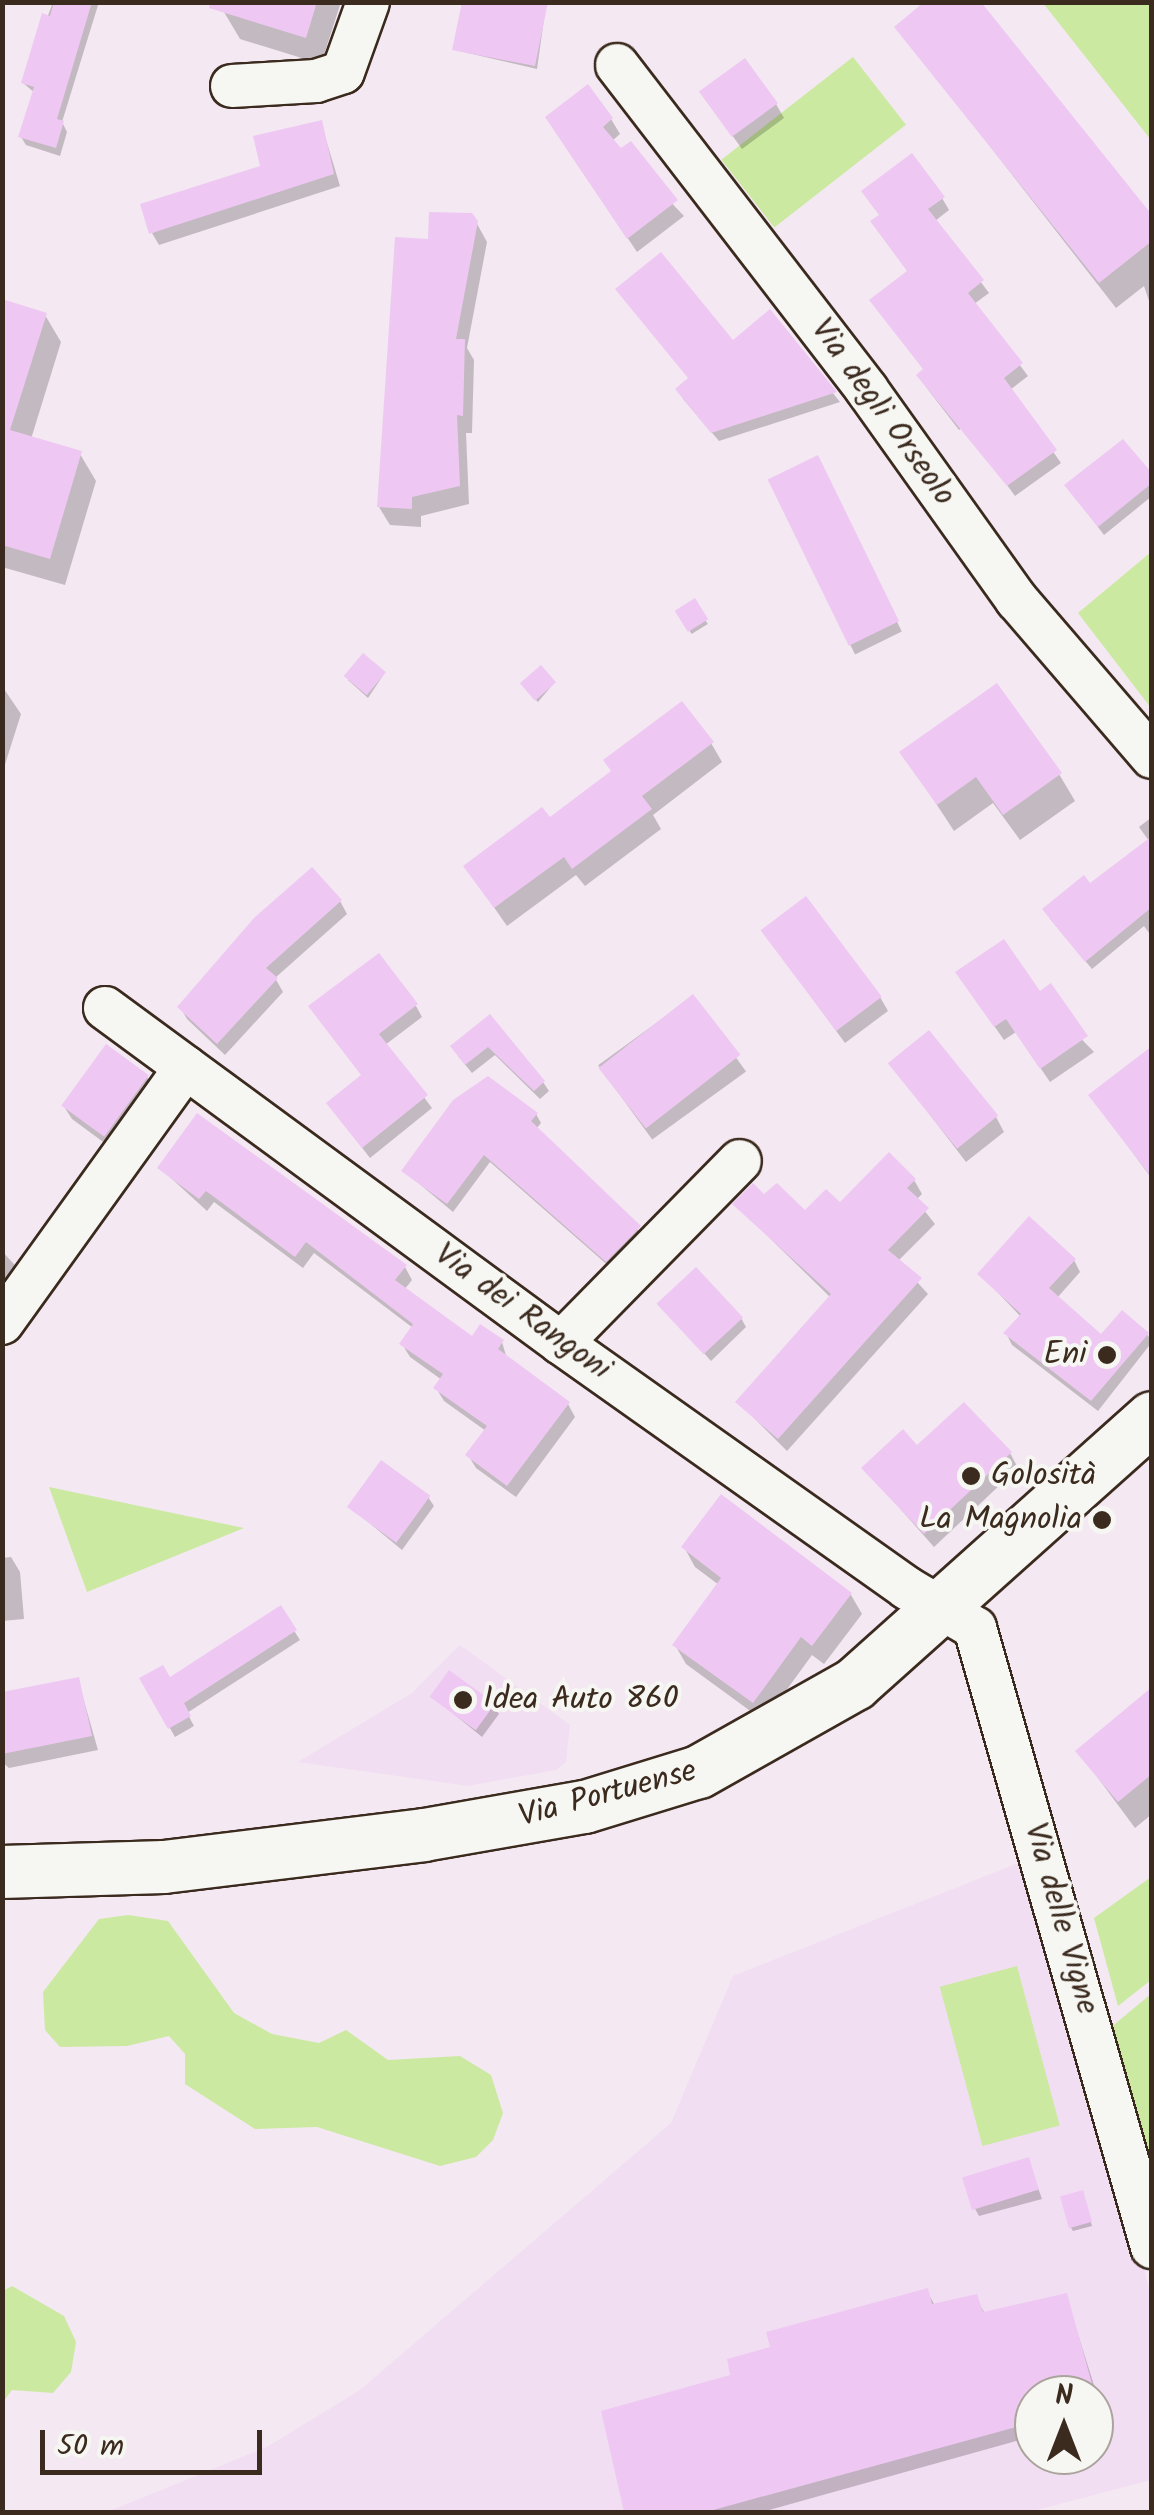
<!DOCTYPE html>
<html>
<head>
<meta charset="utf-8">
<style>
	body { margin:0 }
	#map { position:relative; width:1154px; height:2515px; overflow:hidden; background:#f4e8f2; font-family:Kalam,sans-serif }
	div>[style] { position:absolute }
	.built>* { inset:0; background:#f2def2 }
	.green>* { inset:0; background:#cce9a1; transform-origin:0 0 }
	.shadow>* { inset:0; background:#0003; transform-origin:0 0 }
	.building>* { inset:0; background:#eec8f3; transform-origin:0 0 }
	.roads { filter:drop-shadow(2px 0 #3b2a1e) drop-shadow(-2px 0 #3b2a1e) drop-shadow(0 2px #3b2a1e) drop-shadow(0 -2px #3b2a1e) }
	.minor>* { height:42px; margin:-21px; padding:0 21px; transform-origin:21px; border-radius:21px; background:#f6f6f2 }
	.major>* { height:52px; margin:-26px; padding:0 26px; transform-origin:26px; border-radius:26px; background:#f6f6f2 }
	.dots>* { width:28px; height:28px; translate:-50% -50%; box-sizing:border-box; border:5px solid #f6f6f2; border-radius:50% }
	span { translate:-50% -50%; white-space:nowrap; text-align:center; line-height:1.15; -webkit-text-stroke:8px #f6f6f2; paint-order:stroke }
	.street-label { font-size:32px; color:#3b2a1e }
	.poi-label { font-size:32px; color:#3b2a1e }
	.right { translate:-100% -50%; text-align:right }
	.left { translate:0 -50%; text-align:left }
	.frame { position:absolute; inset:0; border:5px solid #3b2a1e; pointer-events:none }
	.north { position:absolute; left:1014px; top:2375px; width:100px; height:100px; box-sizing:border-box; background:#f6f6f2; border:2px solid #aba49d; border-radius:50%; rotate:0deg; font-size:28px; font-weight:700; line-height:40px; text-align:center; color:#3b2a1e }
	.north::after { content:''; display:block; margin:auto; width:35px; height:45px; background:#3b2a1e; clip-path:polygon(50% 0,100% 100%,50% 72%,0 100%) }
	.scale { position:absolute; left:40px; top:2430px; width:222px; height:45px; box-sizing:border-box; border:5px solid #3b2a1e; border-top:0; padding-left:12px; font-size:30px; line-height:35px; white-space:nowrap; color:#3b2a1e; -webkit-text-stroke:8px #f6f6f2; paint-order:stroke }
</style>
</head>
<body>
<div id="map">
	<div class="built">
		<i style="clip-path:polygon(460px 1645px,570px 1725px,566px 1762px,556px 1770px,468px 1786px,298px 1762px,412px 1693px)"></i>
		<i style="clip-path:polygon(evenodd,1036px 1856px,1151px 2296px,1151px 2480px,1029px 2512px,107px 2512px,267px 2447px,360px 2390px,671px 2123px,733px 1976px,1036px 1856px,1034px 2395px,1094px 2395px,1094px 2455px,1034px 2455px,1034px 2395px)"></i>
	</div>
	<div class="green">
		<i style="clip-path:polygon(1043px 3px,1151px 3px,1151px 140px)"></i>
		<i style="left:853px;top:57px;width:86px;height:167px;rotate:52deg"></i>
		<i style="clip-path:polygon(1151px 552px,1151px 708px,1078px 613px)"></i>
		<i style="clip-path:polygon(49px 1487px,244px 1528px,87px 1592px)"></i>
		<i style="clip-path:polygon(1151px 1877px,1151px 1980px,1118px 2006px,1094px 1918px)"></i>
		<i style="clip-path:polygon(128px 1915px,168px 1921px,234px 2013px,272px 2034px,319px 2043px,346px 2030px,388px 2060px,460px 2056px,491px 2075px,503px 2113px,493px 2140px,476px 2157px,440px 2166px,317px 2127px,255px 2129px,185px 2084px,185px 2054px,169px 2036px,127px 2046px,60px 2047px,45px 2030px,43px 1992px,99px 1919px)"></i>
		<i style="left:1017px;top:1966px;width:165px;height:80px;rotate:75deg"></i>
		<i style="clip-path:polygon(1151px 1994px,1151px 2164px,1137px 2150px,1110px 2028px)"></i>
		<i style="clip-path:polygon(12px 2286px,64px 2316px,76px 2342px,71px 2372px,53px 2393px,12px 2390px,3px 2402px,3px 2291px)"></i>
	</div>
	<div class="shadow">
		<i style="clip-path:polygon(53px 2px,99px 2px,62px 122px,67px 132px,60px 156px,26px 145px,21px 137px,35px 93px,23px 83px)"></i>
		<i style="clip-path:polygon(227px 2px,341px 2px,321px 64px,240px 39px,224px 12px)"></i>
		<i style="clip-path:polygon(546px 5px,537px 69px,455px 50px)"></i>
		<i style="clip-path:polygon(897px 27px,1152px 219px,1152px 310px,1144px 286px,1116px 308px)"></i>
		<i style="clip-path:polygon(776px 104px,784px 118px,742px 149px,711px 106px)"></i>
		<i style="clip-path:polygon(611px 119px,620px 134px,612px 141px,684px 216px,637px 252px,557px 132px)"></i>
		<i style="clip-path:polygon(321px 123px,340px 186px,159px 245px,152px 233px,263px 167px)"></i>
		<i style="clip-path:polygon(942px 198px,949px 210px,935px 221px,989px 293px,974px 304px,1028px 376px,1010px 390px,1061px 463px,1015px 496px,964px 426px,959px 430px,926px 387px,919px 376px,925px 371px,872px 301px,909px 273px,880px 233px)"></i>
		<i style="clip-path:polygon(476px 222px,487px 242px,467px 348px,474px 360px,472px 433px,466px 433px,469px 504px,421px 516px,421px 527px,390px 525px,379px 507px,430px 241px)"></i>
		<i style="clip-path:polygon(2px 302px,45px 315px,61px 342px,31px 439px,80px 454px,96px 481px,65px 585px,2px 567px)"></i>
		<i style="clip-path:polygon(769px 312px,840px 402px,719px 441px,683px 399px,690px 380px)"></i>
		<i style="left:822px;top:468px;width:182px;height:52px;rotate:64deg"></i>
		<i style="clip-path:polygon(1152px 477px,1152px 496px,1104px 535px,1067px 486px)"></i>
		<i style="left:694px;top:602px;width:26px;height:19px;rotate:58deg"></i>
		<i style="clip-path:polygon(384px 674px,368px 698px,348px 680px)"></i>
		<i style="clip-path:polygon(554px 683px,538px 702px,525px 688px)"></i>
		<i style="clip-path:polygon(2px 686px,21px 714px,2px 774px)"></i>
		<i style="clip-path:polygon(711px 743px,722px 762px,653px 815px,661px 829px,585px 886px,576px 875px,507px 926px,466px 867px)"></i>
		<i style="clip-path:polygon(903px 753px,1059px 774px,1075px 801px,1020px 840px,993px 803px,954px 831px)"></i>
		<i style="clip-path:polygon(1152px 817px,1152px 937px,1144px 926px,1092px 969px,1050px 919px,1149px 841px,1139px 827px)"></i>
		<i style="clip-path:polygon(340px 901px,347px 914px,275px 978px,283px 992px,225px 1055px,187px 1019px,180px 1007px)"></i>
		<i style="clip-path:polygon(763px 931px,880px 997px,888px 1011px,845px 1043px)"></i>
		<i style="clip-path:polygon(967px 987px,1039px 995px,1094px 1052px,1050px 1082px,1016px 1032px,1004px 1040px)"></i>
		<i style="left:692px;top:997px;width:92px;height:116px;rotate:54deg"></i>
		<i style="clip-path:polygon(416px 1006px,422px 1017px,385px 1045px,432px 1108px,370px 1158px,336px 1114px,363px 1076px,318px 1018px)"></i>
		<i style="clip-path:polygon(490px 1017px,543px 1082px,549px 1091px,540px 1099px,495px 1055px,472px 1073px,458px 1056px)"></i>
		<i style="clip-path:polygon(891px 1064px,996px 1117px,1004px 1132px,966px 1162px)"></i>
		<i style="clip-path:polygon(1152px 1069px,1152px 1179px,1091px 1096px)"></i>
		<i style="clip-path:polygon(147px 1077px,156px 1091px,114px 1150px,72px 1119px,63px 1105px)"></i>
		<i style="clip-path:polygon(536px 1114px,541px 1123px,536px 1129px,644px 1236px,612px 1269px,490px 1162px,453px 1212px,404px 1171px)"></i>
		<i style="clip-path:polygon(160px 1168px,405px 1267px,412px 1280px,404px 1290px,473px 1339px,502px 1342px,507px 1359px,568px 1404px,575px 1417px,516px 1497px,476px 1468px,468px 1455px,486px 1431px,444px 1401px,436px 1388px,442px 1380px,410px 1357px,402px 1344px,413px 1328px,314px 1253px,303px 1268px,214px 1202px,207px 1211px)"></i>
		<i style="clip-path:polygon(914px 1180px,922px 1194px,916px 1200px,935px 1224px,898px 1261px,928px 1294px,787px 1451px,738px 1402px,831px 1298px,736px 1205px,764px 1198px,805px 1214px)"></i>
		<i style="clip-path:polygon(2px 1251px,23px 1274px,2px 1302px)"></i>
		<i style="clip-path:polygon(1074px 1260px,1080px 1272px,1057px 1298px,1101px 1338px,1147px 1334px,1152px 1342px,1098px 1411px,1012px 1345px,1006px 1333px,1021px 1317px,980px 1274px)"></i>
		<i style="clip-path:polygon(660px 1304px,741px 1318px,746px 1327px,711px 1361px)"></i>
		<i style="clip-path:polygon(1010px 1453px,1018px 1468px,934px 1547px,865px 1469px)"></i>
		<i style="clip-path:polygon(428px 1497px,434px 1506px,402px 1550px,350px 1507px)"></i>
		<i style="clip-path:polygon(684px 1547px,851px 1595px,862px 1614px,824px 1664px,812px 1655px,764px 1721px,686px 1664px,675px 1645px,719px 1585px,695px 1567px)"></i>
		<i style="clip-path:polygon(11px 1557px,20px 1572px,24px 1619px,2px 1621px,2px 1558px)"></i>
		<i style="clip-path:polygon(280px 1609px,300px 1640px,187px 1713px,194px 1726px,175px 1737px,142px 1679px,169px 1681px)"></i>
		<i style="clip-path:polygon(78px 1680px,98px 1750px,9px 1768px,2px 1762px,2px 1695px)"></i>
		<i style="clip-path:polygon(1152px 1690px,1152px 1814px,1135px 1828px,1078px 1751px)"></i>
		<i style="clip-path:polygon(433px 1697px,493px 1705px,499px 1714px,482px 1737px)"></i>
		<i style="clip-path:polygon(1028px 2160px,1042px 2199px,979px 2216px,974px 2207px)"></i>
		<i style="clip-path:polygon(1084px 2197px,1092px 2226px,1073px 2231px,1071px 2228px)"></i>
		<i style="clip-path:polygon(927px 2291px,935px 2306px,976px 2297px,985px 2314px,1066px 2296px,1104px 2417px,1094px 2419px,1094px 2395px,1034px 2395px,1034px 2436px,762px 2512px,626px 2512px,604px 2413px,733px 2377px,773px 2349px)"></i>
	</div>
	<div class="building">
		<i style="clip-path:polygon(54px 2px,92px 2px,57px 119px,64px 121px,56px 148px,18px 137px,34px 87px,21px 83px,42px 13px,50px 16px)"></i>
		<i style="clip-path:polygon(210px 2px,317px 2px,306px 38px,209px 8px)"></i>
		<i style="clip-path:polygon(462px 2px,548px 2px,535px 66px,452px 50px)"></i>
		<i style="clip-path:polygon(924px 2px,981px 2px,1152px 215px,1152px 241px,1099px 283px,894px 27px)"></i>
		<i style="left:745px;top:58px;width:56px;height:57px;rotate:54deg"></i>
		<i style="clip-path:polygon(588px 84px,613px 118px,603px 127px,621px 148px,631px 141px,678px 200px,627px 239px,545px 117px)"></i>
		<i style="clip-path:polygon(322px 120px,334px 174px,149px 234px,140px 204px,260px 166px,253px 136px)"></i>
		<i style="clip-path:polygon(912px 153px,945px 197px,928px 209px,984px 280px,968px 293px,1023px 363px,1004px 378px,1057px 450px,1007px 486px,916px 375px,923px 369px,869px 300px,907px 271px,870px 221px,879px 215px,861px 191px)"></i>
		<i style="clip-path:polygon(429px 212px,472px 213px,478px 221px,456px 339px,465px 339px,463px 416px,457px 415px,460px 486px,412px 497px,412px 509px,377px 507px,395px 237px,428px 239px)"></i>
		<i style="clip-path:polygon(661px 252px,733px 340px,770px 309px,837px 392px,711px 433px,675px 389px,688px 378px,615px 289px)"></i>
		<i style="clip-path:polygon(2px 299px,47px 313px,10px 430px,82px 451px,50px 559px,2px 545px)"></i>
		<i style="clip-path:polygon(1123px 439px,1152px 473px,1152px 483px,1098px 527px,1064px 485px)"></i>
		<i style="left:818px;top:455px;width:185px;height:56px;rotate:64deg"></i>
		<i style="left:695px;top:598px;width:25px;height:24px;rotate:58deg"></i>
		<i style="left:363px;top:653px;width:30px;height:30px;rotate:40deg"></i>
		<i style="left:541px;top:665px;width:23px;height:28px;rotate:49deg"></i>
		<i style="clip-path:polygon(997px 683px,1062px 773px,1003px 815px,976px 777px,937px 805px,899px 752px)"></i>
		<i style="clip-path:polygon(682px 701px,714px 742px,642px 796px,652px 809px,572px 869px,564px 857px,494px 908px,463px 866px,542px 807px,550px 817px,611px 771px,603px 760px)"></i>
		<i style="clip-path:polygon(1152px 836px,1152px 907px,1085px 962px,1042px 909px,1084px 875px,1090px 883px)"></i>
		<i style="clip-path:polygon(312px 867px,342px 900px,266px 968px,278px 978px,217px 1044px,177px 1007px,254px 918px)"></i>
		<i style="left:806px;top:896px;width:126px;height:57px;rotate:53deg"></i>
		<i style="clip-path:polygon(1004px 939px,1040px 991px,1051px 983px,1088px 1036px,1040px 1069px,1006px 1019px,994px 1027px,955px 972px)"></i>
		<i style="clip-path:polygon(379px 953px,418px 1004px,379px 1034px,428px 1095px,362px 1148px,326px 1103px,361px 1075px,308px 1006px)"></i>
		<i style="left:693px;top:994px;width:77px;height:120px;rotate:52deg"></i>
		<i style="clip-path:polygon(490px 1014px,545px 1081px,534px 1091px,488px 1047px,465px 1065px,450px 1046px)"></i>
		<i style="left:929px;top:1030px;width:110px;height:53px;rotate:51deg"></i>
		<i style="left:106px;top:1044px;width:53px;height:76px;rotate:36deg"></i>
		<i style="clip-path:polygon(1152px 1046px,1152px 1178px,1088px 1095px)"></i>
		<i style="clip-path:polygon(488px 1076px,538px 1113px,531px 1121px,641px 1226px,606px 1262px,484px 1155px,447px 1204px,401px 1171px,453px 1100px)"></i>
		<i style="clip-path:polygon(197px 1113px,407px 1265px,395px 1280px,472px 1336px,480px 1324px,504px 1340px,498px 1349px,570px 1402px,507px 1486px,465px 1455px,487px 1426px,433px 1388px,443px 1374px,399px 1344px,413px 1324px,306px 1242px,295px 1257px,206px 1191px,199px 1199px,157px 1168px)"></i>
		<i style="clip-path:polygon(889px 1152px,916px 1179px,907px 1188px,929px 1208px,888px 1250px,922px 1278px,778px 1439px,735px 1402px,831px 1294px,732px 1204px,753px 1183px,764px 1194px,777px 1183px,805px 1210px,826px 1189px,840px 1202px)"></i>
		<i style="clip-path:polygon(1029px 1216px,1076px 1259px,1049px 1288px,1101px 1334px,1122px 1310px,1149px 1333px,1091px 1401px,1003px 1333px,1021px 1314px,977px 1274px)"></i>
		<i style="left:696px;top:1267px;width:69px;height:54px;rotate:47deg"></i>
		<i style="clip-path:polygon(964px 1402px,1012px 1452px,924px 1534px,861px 1468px,903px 1429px,917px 1445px)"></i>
		<i style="left:381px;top:1460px;width:61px;height:58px;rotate:36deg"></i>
		<i style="clip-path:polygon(721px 1494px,852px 1593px,812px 1646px,801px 1637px,753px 1703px,672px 1645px,721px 1578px,681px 1547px)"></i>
		<i style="clip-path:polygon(281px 1605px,297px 1630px,184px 1703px,191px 1716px,168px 1729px,139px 1678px,163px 1665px,170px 1677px)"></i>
		<i style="left:449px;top:1670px;width:57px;height:33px;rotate:36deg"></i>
		<i style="clip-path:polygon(79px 1677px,92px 1736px,2px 1754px,2px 1692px)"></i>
		<i style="clip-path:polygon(1152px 1687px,1152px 1774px,1118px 1802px,1075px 1751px)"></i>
		<i style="left:1029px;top:2157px;width:34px;height:70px;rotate:73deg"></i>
		<i style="left:1083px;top:2190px;width:33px;height:24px;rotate:74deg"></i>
		<i style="clip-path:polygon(928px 2288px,932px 2304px,977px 2294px,983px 2312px,1067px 2293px,1095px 2395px,1034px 2395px,1034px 2422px,706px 2512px,624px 2512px,601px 2411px,730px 2375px,727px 2359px,770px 2347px,766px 2332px)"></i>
	</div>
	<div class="roads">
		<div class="minor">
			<i style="left:617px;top:65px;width:410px;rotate:52.4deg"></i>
			<i style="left:867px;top:390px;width:258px;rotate:54.5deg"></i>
			<i style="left:1017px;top:600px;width:207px;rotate:49.3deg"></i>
			<i style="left:232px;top:86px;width:84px;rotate:-3.4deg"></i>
			<i style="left:316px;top:81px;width:28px;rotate:-18deg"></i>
			<i style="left:343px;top:72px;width:74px;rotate:-70.3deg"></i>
			<i style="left:105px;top:1008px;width:566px;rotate:36.3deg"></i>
			<i style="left:561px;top:1343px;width:424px;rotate:35.3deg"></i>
			<i style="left:907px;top:1588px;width:79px;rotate:30.5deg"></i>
			<i style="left:975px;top:1628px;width:644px;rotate:74.04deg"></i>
			<i style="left:2px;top:1323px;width:315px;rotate:-54.3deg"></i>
			<i style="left:561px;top:1343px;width:255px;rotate:-45.5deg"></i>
		</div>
		<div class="major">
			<i style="left:2px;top:1872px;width:162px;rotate:-1.8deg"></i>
			<i style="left:164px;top:1867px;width:262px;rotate:-7deg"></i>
			<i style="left:424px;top:1835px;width:163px;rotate:-9.9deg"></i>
			<i style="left:585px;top:1807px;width:119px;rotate:-17.1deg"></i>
			<i style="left:699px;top:1772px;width:179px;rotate:-29.4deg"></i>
			<i style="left:855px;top:1684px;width:399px;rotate:-41.8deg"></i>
		</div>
	</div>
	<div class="dots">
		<i style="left:1107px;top:1355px;background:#3b2a1e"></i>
		<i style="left:971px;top:1476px;background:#3b2a1e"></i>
		<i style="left:1102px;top:1520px;background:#3b2a1e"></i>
		<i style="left:463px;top:1700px;background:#3b2a1e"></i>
	</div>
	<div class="street-label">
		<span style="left:882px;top:413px;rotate:54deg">Via degli Orseolo</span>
		<span style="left:522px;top:1313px;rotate:36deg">Via dei Rangoni</span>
		<span style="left:608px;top:1795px;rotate:-15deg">Via Portuense</span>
		<span style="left:1060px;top:1919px;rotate:74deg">Via delle Vigne</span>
	</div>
	<div class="poi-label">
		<span class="right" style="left:1087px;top:1355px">Eni</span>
		<span class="left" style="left:991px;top:1476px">Golosità</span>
		<span class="right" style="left:1082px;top:1520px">La Magnolia</span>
		<span class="left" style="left:483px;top:1700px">Idea Auto 860</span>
	</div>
	<div class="frame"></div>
	<div class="north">N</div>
	<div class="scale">50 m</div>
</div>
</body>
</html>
